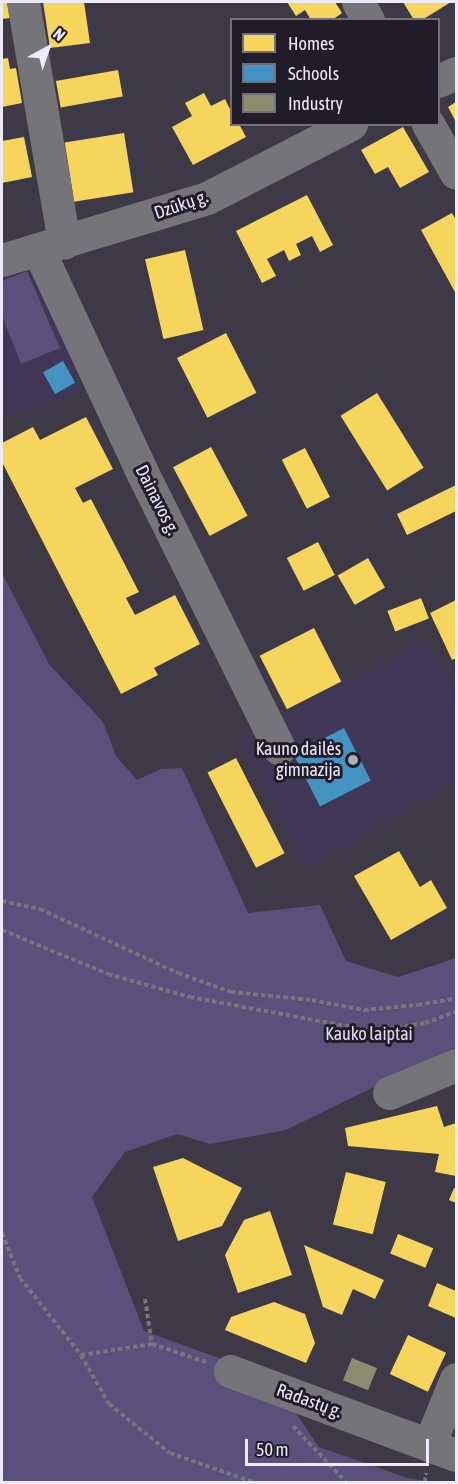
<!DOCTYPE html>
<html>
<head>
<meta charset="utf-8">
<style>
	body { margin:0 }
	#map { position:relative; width:458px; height:1484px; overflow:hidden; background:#3d3947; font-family:"Asap Condensed",sans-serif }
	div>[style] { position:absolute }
	.built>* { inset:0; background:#403756 }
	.green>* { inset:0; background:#5b4f7b }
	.homes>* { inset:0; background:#f6d55c; transform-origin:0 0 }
	.schools>* { inset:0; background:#4393c3; transform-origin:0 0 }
	.industry>* { inset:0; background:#8c8c6e; transform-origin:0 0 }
	.path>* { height:4px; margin-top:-2px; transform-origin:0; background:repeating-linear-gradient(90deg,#76747c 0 4.5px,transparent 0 7.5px) }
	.minor>* { height:33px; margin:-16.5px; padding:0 16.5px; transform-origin:16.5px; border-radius:16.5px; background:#757479 }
	.dots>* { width:16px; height:16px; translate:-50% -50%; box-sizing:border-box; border:3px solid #201d29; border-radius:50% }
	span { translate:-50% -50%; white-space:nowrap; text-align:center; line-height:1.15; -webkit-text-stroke:6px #201d29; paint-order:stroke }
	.street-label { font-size:18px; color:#edeafb }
	.poi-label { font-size:18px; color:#edeafb }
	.right { translate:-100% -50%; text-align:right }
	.park-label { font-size:18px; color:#e2def1 }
	.frame { position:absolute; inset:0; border:3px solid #edeafb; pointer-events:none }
	.legend { position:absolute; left:230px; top:18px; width:210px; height:108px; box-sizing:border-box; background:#201d29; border:2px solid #726f7d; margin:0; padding:8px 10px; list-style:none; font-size:18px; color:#edeafb }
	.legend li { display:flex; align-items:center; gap:12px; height:30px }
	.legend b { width:30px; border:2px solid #726f7d }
	.north { position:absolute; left:18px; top:18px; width:60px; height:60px; -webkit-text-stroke:4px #201d29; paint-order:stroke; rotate:40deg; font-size:16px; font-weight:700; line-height:24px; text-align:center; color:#edeafb }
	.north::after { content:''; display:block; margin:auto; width:21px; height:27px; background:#edeafb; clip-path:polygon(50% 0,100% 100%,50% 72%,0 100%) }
	.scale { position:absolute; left:245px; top:1439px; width:184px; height:27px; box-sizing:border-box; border:3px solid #edeafb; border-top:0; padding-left:8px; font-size:18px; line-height:21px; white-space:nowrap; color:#edeafb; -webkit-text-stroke:4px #201d29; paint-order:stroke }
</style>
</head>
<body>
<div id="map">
	<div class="built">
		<i style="clip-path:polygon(32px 266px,86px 391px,2px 418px,2px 272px)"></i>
		<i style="clip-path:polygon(427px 640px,456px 693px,456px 782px,306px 869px,238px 738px)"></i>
	</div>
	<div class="green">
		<i style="clip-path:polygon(27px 271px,60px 348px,21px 364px,2px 316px,2px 281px)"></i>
		<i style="clip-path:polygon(2px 573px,49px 664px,103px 722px,116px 756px,137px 780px,161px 769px,182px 768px,248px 913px,320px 905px,346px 961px,398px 977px,456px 958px,456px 1047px,286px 1130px,210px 1144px,177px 1134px,125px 1152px,92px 1197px,144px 1331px,271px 1377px,319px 1447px,408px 1478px,434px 1482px,2px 1482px)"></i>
	</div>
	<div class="homes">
		<i style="clip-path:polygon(2px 2px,7px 2px,10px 18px,2px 19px)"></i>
		<i style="clip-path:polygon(43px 2px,84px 2px,90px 43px,50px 48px)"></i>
		<i style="clip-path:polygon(287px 2px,335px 2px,342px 13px,332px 20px,311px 20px,305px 10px,296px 16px)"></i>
		<i style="clip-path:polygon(403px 2px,451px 2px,422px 20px,414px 20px)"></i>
		<i style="clip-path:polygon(8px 58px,10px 69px,16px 68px,22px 103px,2px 107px,2px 59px)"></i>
		<i style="left:118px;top:70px;width:27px;height:63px;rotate:80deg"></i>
		<i style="clip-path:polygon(204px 93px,211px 106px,225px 99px,231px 111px,231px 124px,239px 124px,246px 137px,193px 165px,172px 127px,192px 116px,185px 103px)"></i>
		<i style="clip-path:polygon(456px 102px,456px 122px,448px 107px)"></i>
		<i style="clip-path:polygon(403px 127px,429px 172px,400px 188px,388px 167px,375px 174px,361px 150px)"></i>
		<i style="left:124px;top:133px;width:60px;height:60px;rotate:81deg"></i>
		<i style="clip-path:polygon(24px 137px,32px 177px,2px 183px,2px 141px)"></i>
		<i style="clip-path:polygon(307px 195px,333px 245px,320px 252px,312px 236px,296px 244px,301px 255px,289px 261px,284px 250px,267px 259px,276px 276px,262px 283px,236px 231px)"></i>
		<i style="clip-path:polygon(452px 213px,456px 220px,456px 294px,421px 230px)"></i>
		<i style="left:185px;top:250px;width:82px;height:41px;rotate:77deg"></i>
		<i style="left:226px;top:333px;width:67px;height:55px;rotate:63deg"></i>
		<i style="left:377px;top:393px;width:88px;height:43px;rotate:58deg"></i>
		<i style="clip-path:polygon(86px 417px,113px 469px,75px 488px,83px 503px,91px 499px,139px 592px,126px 598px,135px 615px,175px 595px,200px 644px,154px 668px,158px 675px,121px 694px,2px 462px,2px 443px,33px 427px,40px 440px)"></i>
		<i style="left:211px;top:447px;width:78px;height:43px;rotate:62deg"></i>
		<i style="left:305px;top:448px;width:55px;height:26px;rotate:63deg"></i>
		<i style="clip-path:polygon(456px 485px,456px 511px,407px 535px,397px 514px)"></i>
		<i style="left:318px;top:542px;width:37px;height:35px;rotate:63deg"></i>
		<i style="left:368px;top:558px;width:34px;height:35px;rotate:60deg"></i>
		<i style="left:421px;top:598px;width:22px;height:36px;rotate:69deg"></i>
		<i style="clip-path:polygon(456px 600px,456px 658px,452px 660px,430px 613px)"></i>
		<i style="left:314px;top:628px;width:60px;height:61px;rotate:63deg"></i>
		<i style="left:236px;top:758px;width:107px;height:32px;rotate:63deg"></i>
		<i style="clip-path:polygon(399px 851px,420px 887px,431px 880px,447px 908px,391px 940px,354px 876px)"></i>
		<i style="clip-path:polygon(437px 1106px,444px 1127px,456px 1123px,456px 1176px,435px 1172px,439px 1154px,348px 1146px,345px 1128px)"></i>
		<i style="clip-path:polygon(183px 1158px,242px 1188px,222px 1226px,178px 1241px,153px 1167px)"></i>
		<i style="left:346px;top:1172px;width:41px;height:54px;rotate:14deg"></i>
		<i style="clip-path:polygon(454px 1188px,456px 1189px,456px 1203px,449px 1200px)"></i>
		<i style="clip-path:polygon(270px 1211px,292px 1275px,238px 1293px,225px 1255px,244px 1220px)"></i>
		<i style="left:398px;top:1234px;width:38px;height:21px;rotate:22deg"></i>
		<i style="clip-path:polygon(304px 1245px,384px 1280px,375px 1299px,353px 1289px,342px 1315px,323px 1307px)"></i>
		<i style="clip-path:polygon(437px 1283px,456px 1291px,456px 1318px,428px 1306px)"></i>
		<i style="clip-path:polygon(274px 1302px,305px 1314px,315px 1343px,306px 1363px,225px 1330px,231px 1317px)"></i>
		<i style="left:408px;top:1335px;width:42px;height:43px;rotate:25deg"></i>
	</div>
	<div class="schools">
		<i style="left:63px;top:361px;width:25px;height:23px;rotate:61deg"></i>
		<i style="left:344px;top:728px;width:59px;height:57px;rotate:63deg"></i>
	</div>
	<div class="industry">
		<i style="left:352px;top:1358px;width:27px;height:24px;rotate:22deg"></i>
	</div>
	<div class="path">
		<i style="left:2px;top:901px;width:39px;rotate:12deg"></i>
		<i style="left:40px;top:909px;width:152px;rotate:24.9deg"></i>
		<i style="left:178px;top:973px;width:56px;rotate:19.7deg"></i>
		<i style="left:231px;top:992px;width:81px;rotate:5.6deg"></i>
		<i style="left:312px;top:1000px;width:53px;rotate:10.9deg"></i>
		<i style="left:364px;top:1010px;width:54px;rotate:-5.3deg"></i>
		<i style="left:418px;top:1005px;width:39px;rotate:-10deg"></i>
		<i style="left:2px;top:930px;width:115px;rotate:22.5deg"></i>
		<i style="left:108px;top:974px;width:85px;rotate:15.7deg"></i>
		<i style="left:190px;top:997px;width:175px;rotate:10.5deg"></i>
		<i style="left:362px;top:1029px;width:21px;rotate:3deg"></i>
		<i style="left:383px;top:1030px;width:43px;rotate:-9.5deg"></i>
		<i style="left:425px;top:1023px;width:33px;rotate:-20deg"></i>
		<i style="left:2px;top:1233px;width:48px;rotate:68.2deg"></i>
		<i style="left:20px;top:1278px;width:98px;rotate:51.6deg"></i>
		<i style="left:81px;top:1355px;width:72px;rotate:-8.8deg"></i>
		<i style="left:152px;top:1344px;width:57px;rotate:18.4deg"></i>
		<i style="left:145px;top:1299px;width:46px;rotate:81.2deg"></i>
		<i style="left:81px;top:1355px;width:56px;rotate:60.3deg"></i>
		<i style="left:109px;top:1404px;width:78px;rotate:38.8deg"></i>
		<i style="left:170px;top:1453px;width:88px;rotate:19.3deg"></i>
		<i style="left:293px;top:1426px;width:77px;rotate:46.6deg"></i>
		<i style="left:425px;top:1482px;width:9px;rotate:-84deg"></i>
	</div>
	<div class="minor">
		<i style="left:23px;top:2px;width:244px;rotate:80.3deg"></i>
		<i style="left:358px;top:2px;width:21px;rotate:61deg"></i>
		<i style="left:438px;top:81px;width:20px;rotate:-24deg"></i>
		<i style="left:428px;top:124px;width:56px;rotate:60.3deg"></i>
		<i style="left:39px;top:251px;width:239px;rotate:65deg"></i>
		<i style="left:140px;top:468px;width:313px;rotate:63.6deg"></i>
		<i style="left:2px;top:260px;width:214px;rotate:-16.8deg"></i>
		<i style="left:207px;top:198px;width:162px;rotate:-27.2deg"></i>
		<i style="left:389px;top:1093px;width:73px;rotate:-22.7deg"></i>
		<i style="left:230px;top:1371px;width:241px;rotate:20.4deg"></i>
		<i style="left:429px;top:1445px;width:71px;rotate:-67.8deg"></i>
	</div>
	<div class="dots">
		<i style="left:353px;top:760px;background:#afacbc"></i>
	</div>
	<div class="street-label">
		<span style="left:181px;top:205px;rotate:-19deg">Dzūkų g.</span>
		<span style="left:157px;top:500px;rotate:63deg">Dainavos g.</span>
		<span style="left:309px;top:1401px;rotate:20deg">Radastų g.</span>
	</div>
	<div class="poi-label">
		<span class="right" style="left:341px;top:760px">Kauno dailės<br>gimnazija</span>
	</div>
	<div class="park-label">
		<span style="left:369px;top:1034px">Kauko laiptai</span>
	</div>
	<div class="frame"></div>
	<ul class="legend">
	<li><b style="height:16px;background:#f6d55c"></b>Homes</li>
	<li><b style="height:16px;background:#4393c3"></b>Schools</li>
	<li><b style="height:16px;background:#8c8c6e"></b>Industry</li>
	</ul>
	<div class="north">N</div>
	<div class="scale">50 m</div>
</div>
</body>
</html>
